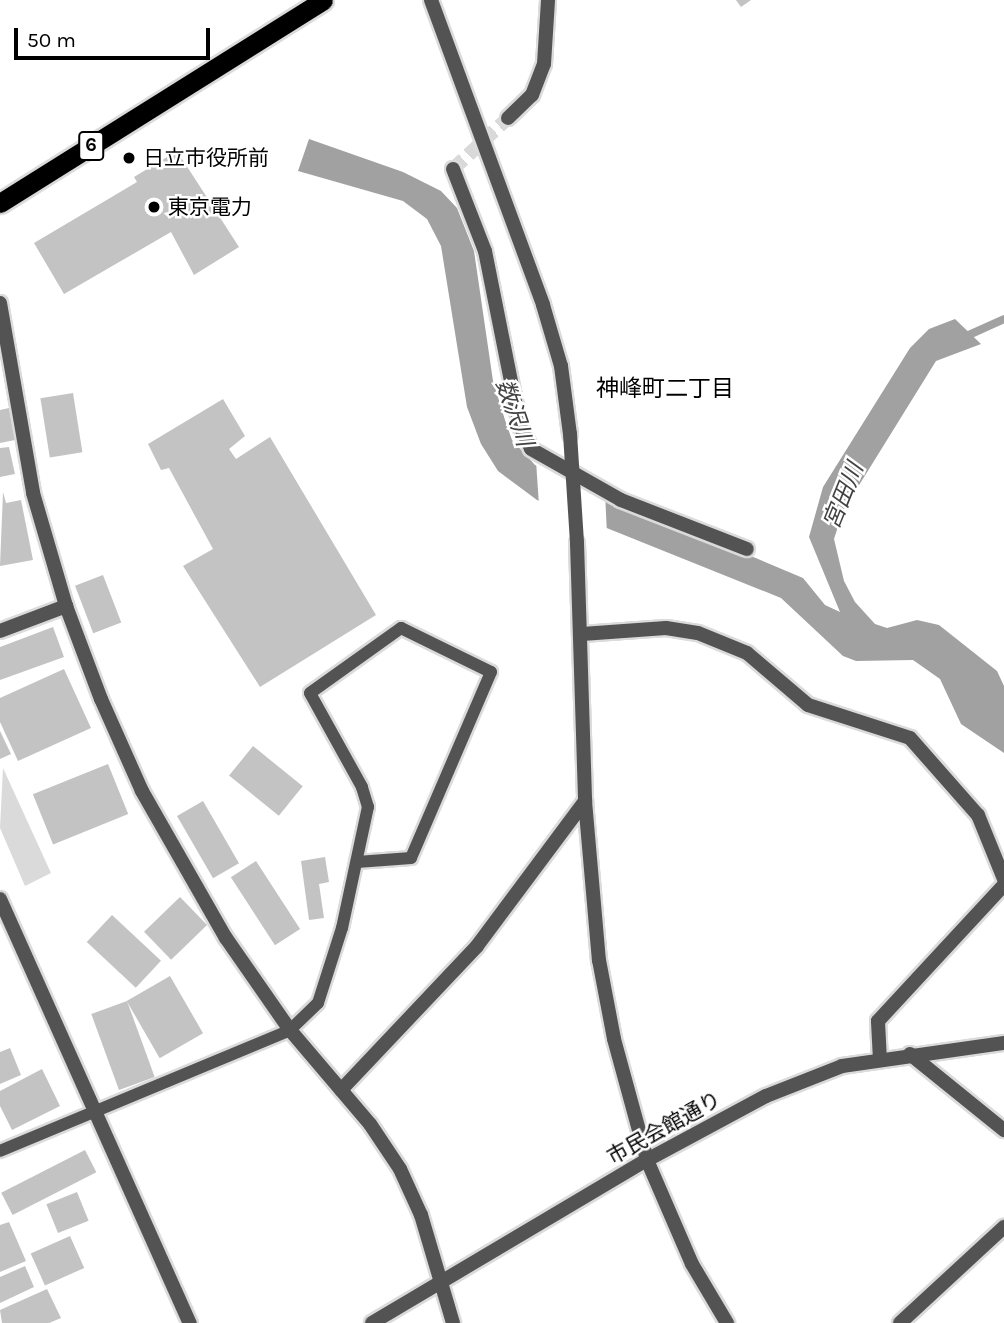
<!DOCTYPE html>
<html>
<head>
<meta charset="utf-8">
<style>
	body { margin:0 }
	#map { position:relative; width:1004px; height:1323px; overflow:hidden; background:#fff; font-family:Karla,"Noto Sans JP",sans-serif }
	div>[style] { position:absolute }
	.green>* { inset:0; background:#dadada }
	.water>* { inset:0; background:#a1a1a1 }
	.pier>* { inset:0; background:#fff }
	.stream>* { height:8px; margin:-4px; padding:0 4px; transform-origin:4px; border-radius:4px; background:#a1a1a1 }
	.building>* { inset:0; background:#c3c3c3; transform-origin:0 0 }
	.minor-tunnel>* { height:14px; margin-top:-7px; transform-origin:0; background:repeating-linear-gradient(90deg,#d9d9d9 0 14px,transparent 0 21px) }
	.roads { filter:drop-shadow(2px 0 #dbdbdb) drop-shadow(-2px 0 #dbdbdb) drop-shadow(0 2px #dbdbdb) drop-shadow(0 -2px #dbdbdb) }
	.service>* { height:12px; margin:-6px; padding:0 6px; transform-origin:6px; border-radius:6px; background:#535353 }
	.minor>* { height:14px; margin:-7px; padding:0 7px; transform-origin:7px; border-radius:7px; background:#535353 }
	.tertiary>* { height:14px; margin:-7px; padding:0 7px; transform-origin:7px; border-radius:7px; background:#535353 }
	.trunk>* { height:19px; margin:-9.5px; padding:0 9.5px; transform-origin:9.5px; border-radius:9.5px; background:#000 }
	.tertiary-bridge>* { height:14px; margin:-7px; padding:0 7px; transform-origin:7px; border-radius:7px; background:#535353 }
	.dots>* { width:19px; height:19px; translate:-50% -50%; box-sizing:border-box; border:4px solid #fff; border-radius:50% }
	span { translate:-50% -50%; white-space:nowrap; text-align:center; line-height:1.15; -webkit-text-stroke:5px #fff; paint-order:stroke }
	.shield-label span { padding:2px 5px; background:#fff; border:2px solid; border-radius:5px; -webkit-text-stroke-width:0 }
	.shield-label { font-size:19px; color:#000; font-weight:700 }
	.poi-label { font-size:21px; color:#000 }
	.left { translate:0 -50%; text-align:left }
	.street-label { font-size:21px; color:#000 }
	.neighbourhood-label { font-size:23px; color:#000 }
	.water-label { font-size:23px; color:#424242; font-style:italic }
	.scale { position:absolute; left:14px; top:28px; width:196px; height:32px; box-sizing:border-box; border:4px solid #000; border-top:0; padding-left:9px; font-size:21px; line-height:24px; white-space:nowrap; color:#000; -webkit-text-stroke:5px #fff; paint-order:stroke }
</style>
</head>
<body>
<div id="map">
	<div class="green">
		<i style="clip-path:polygon(3px 768px,51px 873px,25px 886px,0 828px)"></i>
	</div>
	<div class="water">
		<i style="clip-path:polygon(309px 139px,403px 172px,441px 191px,457px 208px,474px 251px,493px 381px,505px 420px,512px 440px,535px 465px,803px 578px,825px 605px,840px 612px,809px 537px,823px 487px,910px 348px,929px 329px,955px 319px,981px 344px,936px 361px,843px 511px,834px 539px,844px 581px,855px 602px,875px 624px,887px 628px,917px 620px,939px 625px,997px 671px,1004px 686px,1004px 753px,961px 724px,940px 679px,913px 660px,856px 661px,843px 656px,781px 598px,537px 500px,498px 471px,481px 444px,467px 407px,441px 246px,427px 219px,403px 201px,298px 171px)"></i>
	</div>
	<div class="pier">
		<i style="clip-path:polygon(536px 461px,605px 493px,607px 534px,539px 505px)"></i>
	</div>
	<div class="stream">
		<i style="left:962px;top:338px;width:46px;rotate:-24.3deg"></i>
	</div>
	<div class="building">
		<i style="clip-path:polygon(736px 0,751px 0,741px 7px)"></i>
		<i style="clip-path:polygon(177px 151px,239px 247px,194px 275px,171px 232px,64px 294px,34px 243px,137px 182px,134px 177px)"></i>
		<i style="left:73px;top:393px;width:60px;height:33px;rotate:81deg"></i>
		<i style="clip-path:polygon(223px 399px,245px 436px,229px 449px,236px 459px,270px 437px,376px 615px,260px 687px,183px 566px,213px 549px,169px 468px,161px 470px,148px 444px)"></i>
		<i style="clip-path:polygon(9px 408px,15px 440px,0 443px,0 410px)"></i>
		<i style="clip-path:polygon(9px 447px,15px 474px,0 477px,0 448px)"></i>
		<i style="clip-path:polygon(3px 492px,6px 503px,21px 500px,33px 560px,0 566px)"></i>
		<i style="left:103px;top:575px;width:51px;height:30px;rotate:69deg"></i>
		<i style="clip-path:polygon(53px 627px,64px 657px,0 680px,0 647px)"></i>
		<i style="clip-path:polygon(64px 669px,91px 728px,18px 761px,0 722px,0 698px)"></i>
		<i style="clip-path:polygon(0 731px,11px 754px,0 759px)"></i>
		<i style="left:253px;top:746px;width:64px;height:38px;rotate:39deg"></i>
		<i style="left:108px;top:764px;width:54px;height:81px;rotate:68deg"></i>
		<i style="left:203px;top:801px;width:72px;height:30px;rotate:60deg"></i>
		<i style="clip-path:polygon(325px 857px,329px 882px,319px 884px,324px 918px,309px 920px,301px 861px)"></i>
		<i style="left:256px;top:861px;width:81px;height:30px;rotate:57deg"></i>
		<i style="left:180px;top:897px;width:39px;height:50px;rotate:46deg"></i>
		<i style="left:112px;top:915px;width:67px;height:37px;rotate:43deg"></i>
		<i style="left:170px;top:976px;width:66px;height:50px;rotate:60deg"></i>
		<i style="left:127px;top:1001px;width:81px;height:38px;rotate:70deg"></i>
		<i style="clip-path:polygon(10px 1048px,21px 1075px,0 1084px,0 1052px)"></i>
		<i style="clip-path:polygon(42px 1069px,60px 1106px,12px 1130px,0 1106px,0 1091px)"></i>
		<i style="left:85px;top:1150px;width:25px;height:94px;rotate:63deg"></i>
		<i style="left:77px;top:1192px;width:31px;height:33px;rotate:68deg"></i>
		<i style="clip-path:polygon(9px 1222px,26px 1261px,0 1272px,0 1225px)"></i>
		<i style="left:70px;top:1236px;width:35px;height:43px;rotate:66deg"></i>
		<i style="clip-path:polygon(25px 1266px,34px 1287px,0 1303px,0 1277px)"></i>
		<i style="clip-path:polygon(47px 1289px,61px 1318px,49px 1323px,2px 1323px,0 1310px)"></i>
	</div>
	<div class="minor-tunnel">
		<i style="left:453px;top:169px;width:75px;rotate:-42.8deg"></i>
	</div>
	<div class="roads">
		<div class="service">
			<i style="left:0;top:1151px;width:314px;rotate:-22.6deg"></i>
			<i style="left:290px;top:1030px;width:39px;rotate:-44deg"></i>
			<i style="left:318px;top:1003px;width:79px;rotate:-72.3deg"></i>
			<i style="left:342px;top:928px;width:124px;rotate:-77.9deg"></i>
			<i style="left:368px;top:807px;width:21px;rotate:-107deg"></i>
			<i style="left:362px;top:787px;width:107px;rotate:-119deg"></i>
			<i style="left:310px;top:693px;width:112px;rotate:-35.5deg"></i>
			<i style="left:401px;top:628px;width:100px;rotate:26.1deg"></i>
			<i style="left:491px;top:672px;width:202px;rotate:113.3deg"></i>
			<i style="left:411px;top:858px;width:54px;rotate:175.8deg"></i>
		</div>
		<div class="minor">
			<i style="left:508px;top:118px;width:33px;rotate:-44deg"></i>
			<i style="left:532px;top:95px;width:33px;rotate:-69deg"></i>
			<i style="left:544px;top:64px;width:64px;rotate:-86.4deg"></i>
			<i style="left:453px;top:169px;width:88px;rotate:68.7deg"></i>
			<i style="left:485px;top:251px;width:178px;rotate:78.7deg"></i>
			<i style="left:520px;top:426px;width:25px;rotate:64deg"></i>
			<i style="left:531px;top:449px;width:103px;rotate:29.5deg"></i>
			<i style="left:621px;top:500px;width:135px;rotate:21.3deg"></i>
			<i style="left:0;top:303px;width:193px;rotate:80.1deg"></i>
			<i style="left:33px;top:493px;width:118px;rotate:73.7deg"></i>
			<i style="left:66px;top:606px;width:99px;rotate:69.4deg"></i>
			<i style="left:101px;top:699px;width:101px;rotate:66deg"></i>
			<i style="left:142px;top:791px;width:169px;rotate:60.3deg"></i>
			<i style="left:226px;top:938px;width:112px;rotate:55.2deg"></i>
			<i style="left:290px;top:1030px;width:123px;rotate:49.6deg"></i>
			<i style="left:370px;top:1124px;width:54px;rotate:56.3deg"></i>
			<i style="left:400px;top:1169px;width:51px;rotate:65.5deg"></i>
			<i style="left:421px;top:1215px;width:113px;rotate:73.5deg"></i>
			<i style="left:0;top:631px;width:71px;rotate:-20.7deg"></i>
			<i style="left:582px;top:634px;width:84px;rotate:-4.1deg"></i>
			<i style="left:666px;top:628px;width:32px;rotate:9deg"></i>
			<i style="left:698px;top:633px;width:53px;rotate:22.2deg"></i>
			<i style="left:747px;top:653px;width:80px;rotate:40.4deg"></i>
			<i style="left:808px;top:705px;width:107px;rotate:17.9deg"></i>
			<i style="left:910px;top:738px;width:103px;rotate:48.6deg"></i>
			<i style="left:978px;top:815px;width:69px;rotate:67.9deg"></i>
			<i style="left:910px;top:1054px;width:121px;rotate:39deg"></i>
			<i style="left:880px;top:1060px;width:39px;rotate:-93deg"></i>
			<i style="left:878px;top:1021px;width:185px;rotate:-47.2deg"></i>
			<i style="left:341px;top:1090px;width:198px;rotate:-46.6deg"></i>
			<i style="left:477px;top:946px;width:181px;rotate:-53.3deg"></i>
			<i style="left:900px;top:1323px;width:142px;rotate:-42.7deg"></i>
		</div>
		<div class="tertiary">
			<i style="left:431px;top:0;width:325px;rotate:69.8deg"></i>
			<i style="left:543px;top:305px;width:64px;rotate:73.6deg"></i>
			<i style="left:561px;top:366px;width:69px;rotate:82.5deg"></i>
			<i style="left:577px;top:543px;width:258px;rotate:88.2deg"></i>
			<i style="left:585px;top:801px;width:160px;rotate:85deg"></i>
			<i style="left:599px;top:960px;width:80px;rotate:79.2deg"></i>
			<i style="left:614px;top:1039px;width:125px;rotate:74.7deg"></i>
			<i style="left:647px;top:1160px;width:113px;rotate:66.6deg"></i>
			<i style="left:692px;top:1264px;width:69px;rotate:59.3deg"></i>
			<i style="left:0;top:899px;width:465px;rotate:65.9deg"></i>
			<i style="left:372px;top:1323px;width:320px;rotate:-30.7deg"></i>
			<i style="left:647px;top:1160px;width:135px;rotate:-28.3deg"></i>
			<i style="left:766px;top:1096px;width:82px;rotate:-21.5deg"></i>
			<i style="left:842px;top:1066px;width:164px;rotate:-8.1deg"></i>
		</div>
		<div class="trunk">
			<i style="left:0;top:203px;width:381px;rotate:-32.1deg"></i>
		</div>
	</div>
	<div class="tertiary-bridge">
		<i style="left:570px;top:434px;width:109px;rotate:86.3deg"></i>
	</div>
	<div class="dots">
		<i style="left:129px;top:158px;background:#000"></i>
		<i style="left:154px;top:207px;background:#000"></i>
	</div>
	<div class="shield-label">
		<span style="left:91px;top:146px">6</span>
	</div>
	<div class="poi-label">
		<span class="left" style="left:143px;top:158px">日立市役所前</span>
		<span class="left" style="left:168px;top:207px">東京電力</span>
	</div>
	<div class="street-label">
		<span style="left:664px;top:1128px;rotate:-29deg">市民会館通り</span>
	</div>
	<div class="neighbourhood-label">
		<span style="left:665px;top:389px">神峰町二丁目</span>
	</div>
	<div class="water-label">
		<span style="left:514px;top:413px;rotate:71deg">数沢川</span>
		<span style="left:844px;top:496px;rotate:-68deg">宮田川</span>
	</div>
	<div class="scale">50 m</div>
</div>
</body>
</html>
